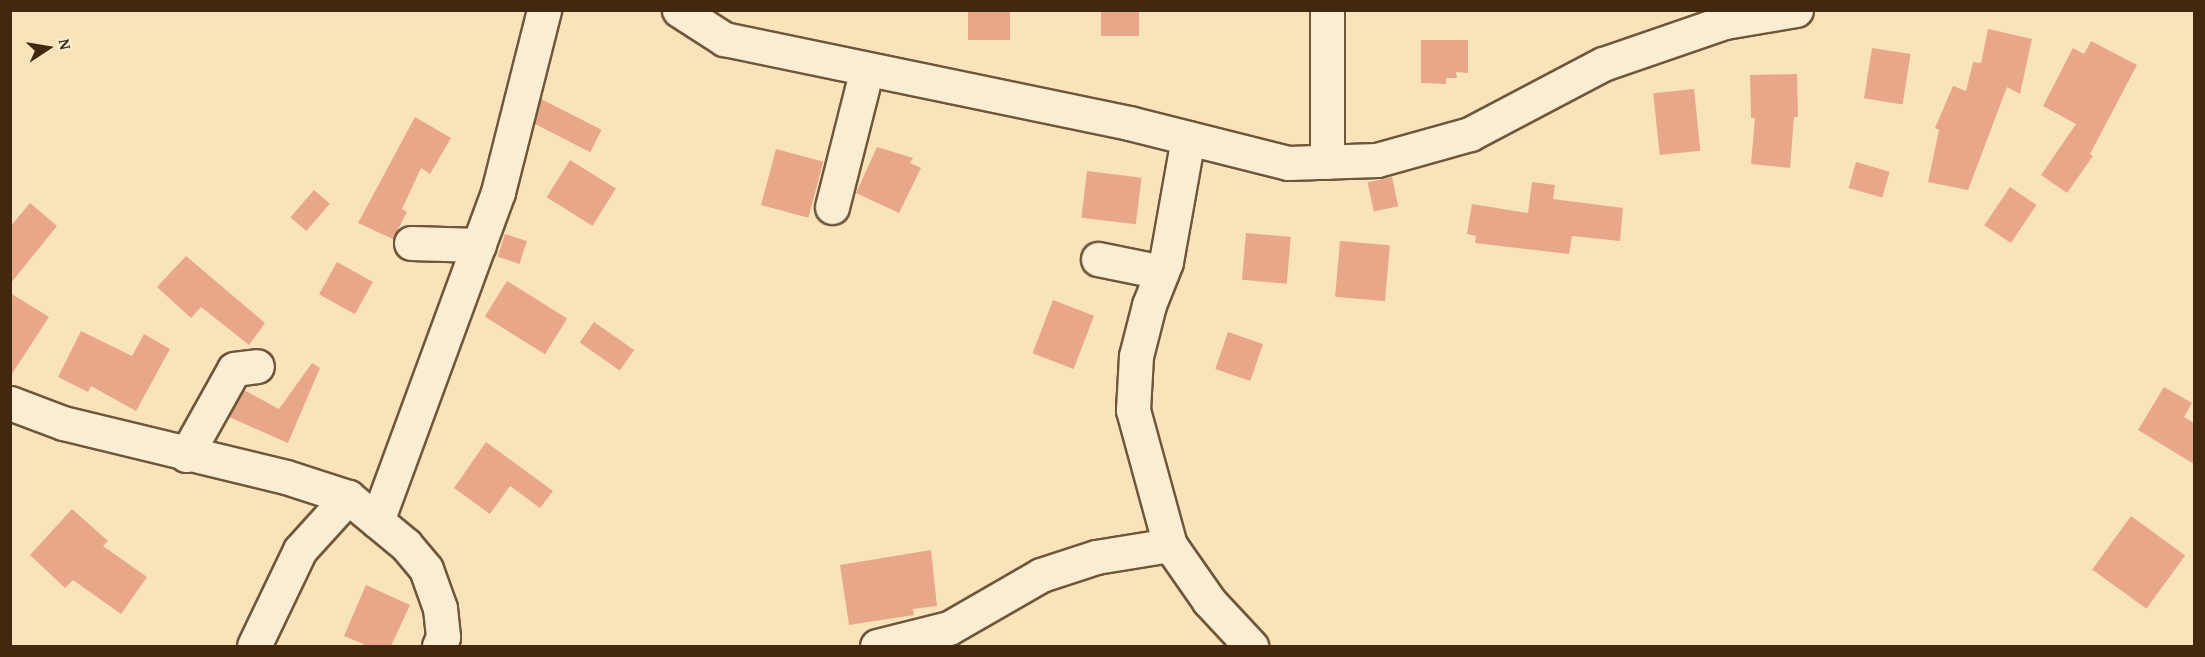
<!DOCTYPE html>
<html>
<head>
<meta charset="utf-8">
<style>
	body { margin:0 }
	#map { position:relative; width:2205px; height:657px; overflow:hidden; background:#f9e3bb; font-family:"Gentium Book Plus",serif }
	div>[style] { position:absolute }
	.building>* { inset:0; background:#e9a78a; transform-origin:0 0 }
	.roads { filter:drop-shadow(2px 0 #6f573a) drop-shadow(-2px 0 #6f573a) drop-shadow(0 2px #6f573a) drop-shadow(0 -2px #6f573a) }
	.street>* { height:33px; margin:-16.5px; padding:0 16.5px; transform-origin:16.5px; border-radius:16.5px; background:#fbedd3 }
	.secondary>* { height:33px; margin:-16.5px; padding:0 16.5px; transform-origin:16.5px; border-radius:16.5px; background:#fbedd3 }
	span { translate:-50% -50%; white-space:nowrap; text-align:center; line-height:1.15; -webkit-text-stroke:6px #fbedd3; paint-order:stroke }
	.frame { position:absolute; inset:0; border:12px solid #41280f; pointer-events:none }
	.north { position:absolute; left:18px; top:18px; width:60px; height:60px; -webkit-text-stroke:4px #fbedd3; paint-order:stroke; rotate:78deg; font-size:16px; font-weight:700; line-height:24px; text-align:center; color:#41280f }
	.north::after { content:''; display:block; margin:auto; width:21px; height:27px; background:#41280f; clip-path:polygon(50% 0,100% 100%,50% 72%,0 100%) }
</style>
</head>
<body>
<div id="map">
	<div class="building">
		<i style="left:968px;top:10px;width:42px;height:30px"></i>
		<i style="left:1101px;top:10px;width:38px;height:26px"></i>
		<i style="clip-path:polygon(1988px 29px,2032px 39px,2020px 94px,2007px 87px,1968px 190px,1928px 182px,1939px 130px,1935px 128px,1953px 86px,1966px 91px,1973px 62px,1981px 63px)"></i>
		<i style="clip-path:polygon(1421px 40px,1468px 40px,1468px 73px,1456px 72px,1457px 78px,1446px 78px,1446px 84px,1421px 83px)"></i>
		<i style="clip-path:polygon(2091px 41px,2137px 65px,2090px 154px,2093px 156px,2067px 193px,2041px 175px,2076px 124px,2043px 106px,2073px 48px,2084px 54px)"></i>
		<i style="left:1872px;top:48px;width:39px;height:51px;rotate:9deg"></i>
		<i style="clip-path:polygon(1797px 74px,1798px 117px,1794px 117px,1790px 168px,1751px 164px,1755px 118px,1751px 118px,1750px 75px)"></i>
		<i style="left:1694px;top:89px;width:62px;height:41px;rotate:84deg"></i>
		<i style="left:541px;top:99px;width:68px;height:25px;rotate:27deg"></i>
		<i style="clip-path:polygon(415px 117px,451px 138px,430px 174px,421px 168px,402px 209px,407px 212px,393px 239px,358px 223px)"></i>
		<i style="clip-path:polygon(877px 147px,913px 158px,910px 163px,921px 168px,899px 213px,856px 193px)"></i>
		<i style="left:776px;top:149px;width:49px;height:58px;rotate:15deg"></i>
		<i style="left:570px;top:160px;width:54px;height:44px;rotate:32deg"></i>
		<i style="left:1856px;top:162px;width:35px;height:27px;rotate:16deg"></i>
		<i style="left:1087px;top:171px;width:55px;height:47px;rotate:7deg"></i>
		<i style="left:1392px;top:177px;width:30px;height:25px;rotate:78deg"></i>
		<i style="clip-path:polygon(1532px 182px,1555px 185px,1553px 199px,1623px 208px,1620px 241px,1572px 236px,1569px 254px,1475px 243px,1476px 236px,1467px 234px,1472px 204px,1528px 213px)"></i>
		<i style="left:2010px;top:187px;width:32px;height:46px;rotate:34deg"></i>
		<i style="left:314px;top:190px;width:21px;height:36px;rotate:41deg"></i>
		<i style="clip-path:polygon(30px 203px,57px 226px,10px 284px,10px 227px)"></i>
		<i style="left:1246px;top:233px;width:45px;height:47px;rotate:5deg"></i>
		<i style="left:505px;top:234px;width:23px;height:24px;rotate:18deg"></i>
		<i style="left:1340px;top:241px;width:50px;height:56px;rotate:5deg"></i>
		<i style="clip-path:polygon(186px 256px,265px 323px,249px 345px,201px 307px,191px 318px,157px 287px)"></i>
		<i style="left:337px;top:262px;width:41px;height:37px;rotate:29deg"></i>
		<i style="left:507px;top:281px;width:71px;height:42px;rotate:32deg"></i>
		<i style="clip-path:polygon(10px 293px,49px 317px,10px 377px)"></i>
		<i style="left:1053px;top:300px;width:44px;height:57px;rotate:21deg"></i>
		<i style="left:594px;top:322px;width:49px;height:25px;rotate:35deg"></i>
		<i style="clip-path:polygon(81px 331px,132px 356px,144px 334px,170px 349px,136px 411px,91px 386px,88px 392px,58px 377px)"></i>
		<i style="left:1228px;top:332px;width:37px;height:39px;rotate:19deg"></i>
		<i style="clip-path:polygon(312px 363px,320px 368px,288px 443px,229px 417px,244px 390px,279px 409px)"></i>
		<i style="clip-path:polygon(2164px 387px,2192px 403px,2184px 417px,2194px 423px,2194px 464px,2138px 430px)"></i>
		<i style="clip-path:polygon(486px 442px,553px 491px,540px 508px,510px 486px,490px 514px,454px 488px)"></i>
		<i style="clip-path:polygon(72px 509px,108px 541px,103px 546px,147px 577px,121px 614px,73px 580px,65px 588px,30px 555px)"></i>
		<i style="left:2131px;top:516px;width:67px;height:66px;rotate:36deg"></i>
		<i style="clip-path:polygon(931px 550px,937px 606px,913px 609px,914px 615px,849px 625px,840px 565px)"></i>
		<i style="clip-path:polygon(366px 585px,410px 605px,391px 646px,368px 646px,344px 636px)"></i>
	</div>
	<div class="roads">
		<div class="street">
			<i style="left:1327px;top:10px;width:152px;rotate:90deg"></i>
			<i style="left:832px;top:207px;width:142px;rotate:-75.8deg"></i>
			<i style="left:411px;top:243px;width:68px;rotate:1.7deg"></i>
			<i style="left:1098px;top:259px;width:65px;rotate:11.5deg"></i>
			<i style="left:186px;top:455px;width:98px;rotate:-60.8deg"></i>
			<i style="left:234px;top:369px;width:23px;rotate:-7deg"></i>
			<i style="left:377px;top:521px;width:351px;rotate:-69.8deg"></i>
			<i style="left:498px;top:192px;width:188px;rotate:-75.8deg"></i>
			<i style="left:254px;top:646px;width:106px;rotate:-64.4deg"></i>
			<i style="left:300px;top:550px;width:72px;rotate:-47.8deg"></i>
			<i style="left:877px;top:646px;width:74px;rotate:-14deg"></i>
			<i style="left:949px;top:628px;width:106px;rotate:-29.9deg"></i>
			<i style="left:1041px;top:575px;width:58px;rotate:-18.1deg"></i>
			<i style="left:1096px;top:557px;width:75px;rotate:-9.2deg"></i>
		</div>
		<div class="secondary">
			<i style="left:679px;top:10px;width:54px;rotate:32.8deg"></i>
			<i style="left:724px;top:39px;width:414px;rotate:11.7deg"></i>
			<i style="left:1129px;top:123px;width:164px;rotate:14.1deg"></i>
			<i style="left:1288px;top:163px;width:89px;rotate:-1.9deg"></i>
			<i style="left:1377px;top:160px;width:97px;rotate:-15.6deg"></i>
			<i style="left:1470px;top:134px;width:150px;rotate:-27.8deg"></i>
			<i style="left:1603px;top:64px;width:129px;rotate:-19deg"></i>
			<i style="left:1725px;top:22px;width:72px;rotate:-9.6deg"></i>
			<i style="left:1188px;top:138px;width:126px;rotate:100.1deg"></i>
			<i style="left:1166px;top:262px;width:46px;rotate:111.6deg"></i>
			<i style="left:1149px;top:305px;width:53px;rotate:104.3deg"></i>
			<i style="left:1136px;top:356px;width:54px;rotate:93.2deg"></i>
			<i style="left:1133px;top:410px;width:140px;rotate:74.7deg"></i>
			<i style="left:1170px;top:545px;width:68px;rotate:55.1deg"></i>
			<i style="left:1209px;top:601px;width:62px;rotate:47deg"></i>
			<i style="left:10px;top:403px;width:57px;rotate:20.7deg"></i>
			<i style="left:63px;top:423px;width:229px;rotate:13.6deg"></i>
			<i style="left:286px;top:477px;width:65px;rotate:17.9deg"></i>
			<i style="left:348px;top:497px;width:75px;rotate:39.6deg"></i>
			<i style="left:406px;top:545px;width:31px;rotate:50deg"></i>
			<i style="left:426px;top:569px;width:41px;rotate:70.3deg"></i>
			<i style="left:440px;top:608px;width:29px;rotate:84deg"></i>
			<i style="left:443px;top:637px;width:10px;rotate:114deg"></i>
		</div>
	</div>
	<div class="frame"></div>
	<div class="north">N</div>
</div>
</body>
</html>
